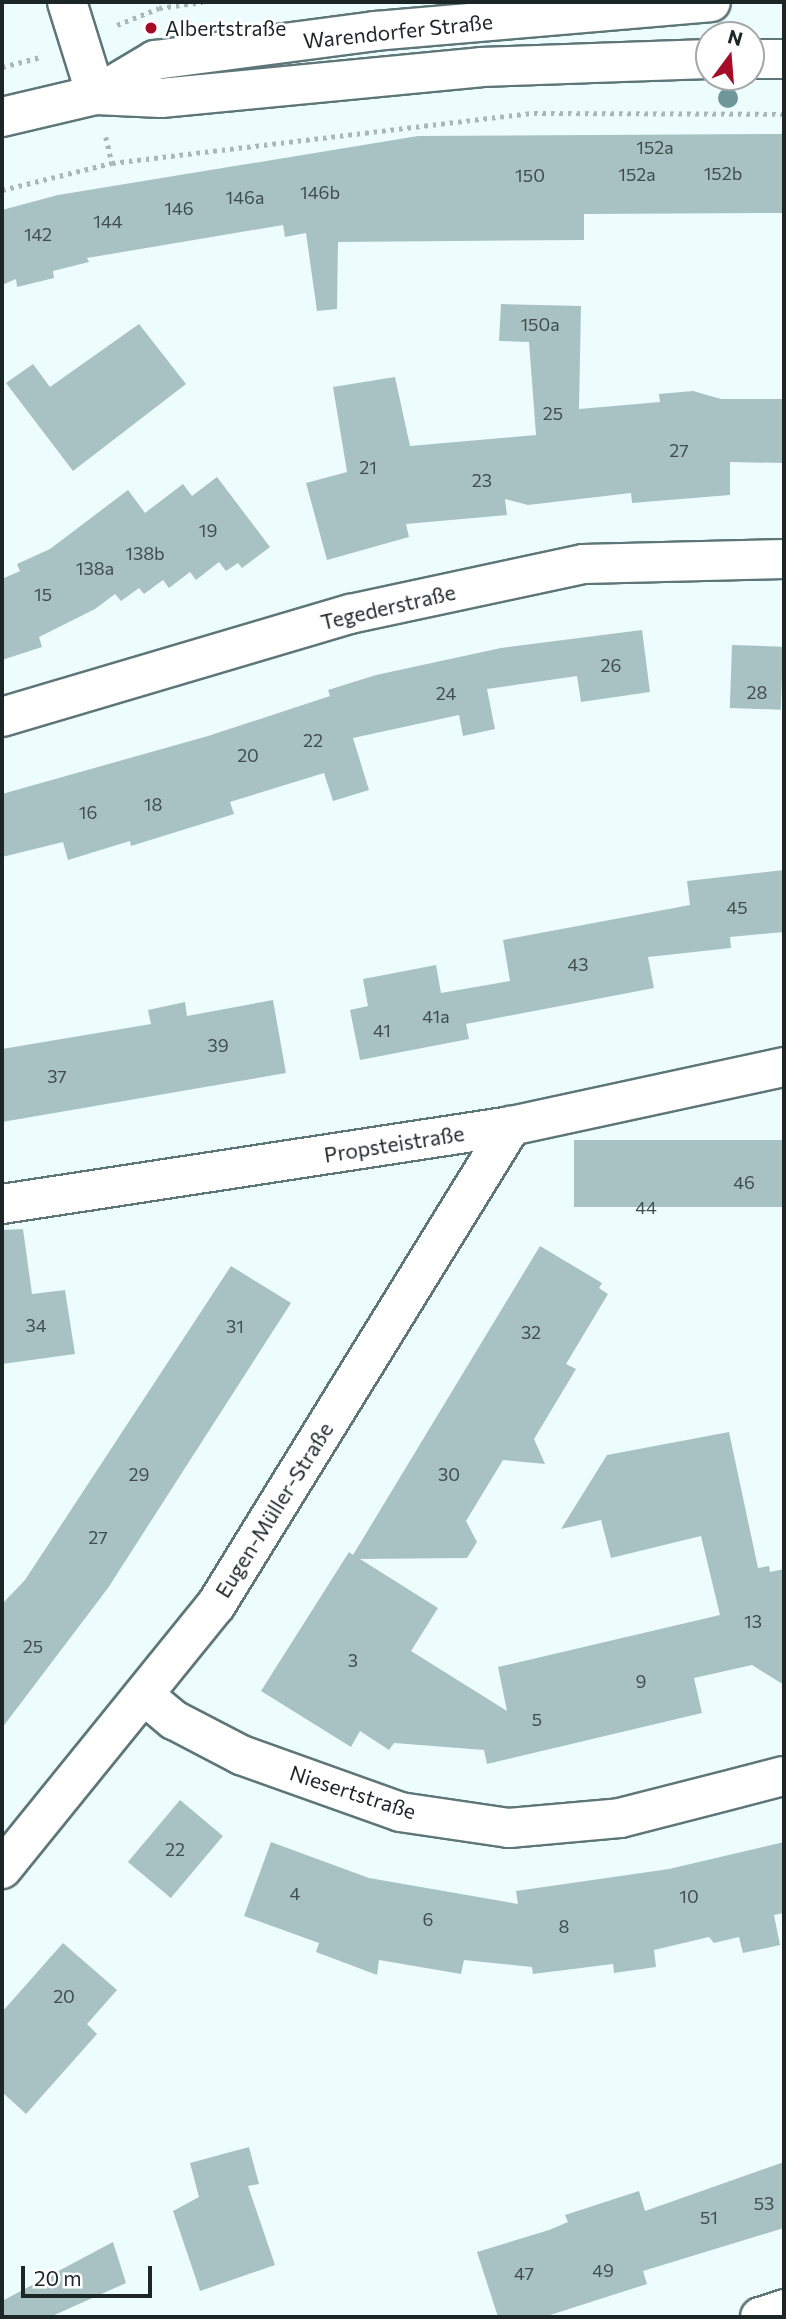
<!DOCTYPE html>
<html>
<head>
<meta charset="utf-8">
<style>
	body { margin:0 }
	#map { position:relative; width:786px; height:2319px; overflow:hidden; background:#edfdfe; font-family:Commissioner,sans-serif }
	div>[style] { position:absolute }
	.building>* { inset:0; background:#a8c2c4; transform-origin:0 0 }
	.path>* { height:4.5px; margin-top:-2.25px; transform-origin:0; background:repeating-linear-gradient(90deg,#a9b7b8 0 3.5px,transparent 0 8.5px) }
	.roads { filter:drop-shadow(2px 0 #5e7677) drop-shadow(-2px 0 #5e7677) drop-shadow(0 2px #5e7677) drop-shadow(0 -2px #5e7677) }
	.minor>* { height:38px; margin:-19px; padding:0 19px; transform-origin:19px; border-radius:19px; background:#fff }
	.secondary>* { height:38px; margin:-19px; padding:0 19px; transform-origin:19px; border-radius:19px; background:#fff }
	.trees>* { width:20px; height:20px; margin:-10px; border-radius:50%; background:#6f9698 }
	.dots>* { width:19px; height:19px; translate:-50% -50%; box-sizing:border-box; border:4px solid #fff; border-radius:50% }
	span { translate:-50% -50%; white-space:nowrap; text-align:center; line-height:1.15; -webkit-text-stroke:5px #fff; paint-order:stroke }
	.number-label { font-size:18px; color:#3f4d4e }
	.number-label span { -webkit-text-stroke-width:0 }
	.poi-label { font-size:21px; color:#1c2627 }
	.left { translate:0 -50%; text-align:left }
	.street-label { font-size:21px; color:#1c2627 }
	.frame { position:absolute; inset:0; border:4px solid #1c2627; pointer-events:none }
	.north { position:absolute; left:695px; top:21px; width:70px; height:70px; box-sizing:border-box; background:#fff; border:2px solid #a4a8a9; border-radius:50%; rotate:16deg; font-size:19px; font-weight:700; line-height:28px; text-align:center; color:#1c2627 }
	.north::after { content:''; display:block; margin:auto; width:24px; height:32px; background:#a60c28; clip-path:polygon(50% 0,100% 100%,50% 72%,0 100%) }
	.scale { position:absolute; left:21px; top:2266px; width:131px; height:32px; box-sizing:border-box; border:4px solid #1c2627; border-top:0; padding-left:9px; font-size:21px; line-height:24px; white-space:nowrap; color:#1c2627; -webkit-text-stroke:5px #fff; paint-order:stroke }
</style>
</head>
<body>
<div id="map">
	<div class="building">
		<i style="clip-path:polygon(784px 134px,784px 213px,584px 214px,584px 240px,338px 242px,337px 309px,317px 311px,306px 233px,285px 237px,283px 225px,87px 258px,89px 262px,53px 271px,54px 278px,17px 287px,16px 279px,2px 285px,2px 210px,58px 195px,418px 136px)"></i>
		<i style="clip-path:polygon(501px 304px,581px 306px,579px 409px,660px 402px,659px 394px,693px 391px,721px 399px,784px 399px,784px 463px,730px 462px,730px 495px,632px 503px,631px 493px,528px 505px,505px 499px,507px 515px,406px 524px,409px 537px,327px 560px,306px 483px,347px 472px,333px 387px,395px 377px,410px 446px,536px 435px,529px 342px,499px 341px)"></i>
		<i style="clip-path:polygon(139px 324px,186px 384px,73px 471px,6px 383px,33px 364px,50px 387px)"></i>
		<i style="clip-path:polygon(217px 477px,270px 547px,242px 568px,238px 563px,226px 571px,219px 562px,196px 580px,190px 572px,169px 588px,163px 580px,144px 594px,139px 588px,121px 601px,115px 594px,95px 609px,39px 637px,42px 647px,2px 660px,2px 579px,20px 571px,17px 564px,50px 549px,128px 490px,145px 513px,183px 484px,192px 496px)"></i>
		<i style="clip-path:polygon(642px 630px,650px 692px,581px 702px,577px 676px,487px 689px,495px 729px,463px 736px,459px 715px,353px 738px,369px 790px,333px 801px,324px 773px,230px 802px,234px 814px,131px 846px,130px 841px,68px 860px,63px 842px,2px 857px,2px 794px,208px 736px,330px 696px,328px 690px,376px 675px,501px 648px)"></i>
		<i style="left:732px;top:645px;width:51px;height:63px;rotate:2deg"></i>
		<i style="clip-path:polygon(784px 870px,784px 932px,730px 937px,731px 948px,648px 957px,654px 988px,466px 1024px,469px 1039px,360px 1060px,350px 1010px,368px 1006px,363px 979px,436px 965px,441px 993px,510px 981px,503px 940px,690px 905px,687px 881px)"></i>
		<i style="clip-path:polygon(273px 1000px,286px 1073px,2px 1122px,2px 1049px,151px 1024px,148px 1010px,185px 1002px,187px 1016px)"></i>
		<i style="left:784px;top:1140px;width:67px;height:210px;rotate:90deg"></i>
		<i style="clip-path:polygon(23px 1229px,32px 1294px,65px 1290px,75px 1354px,2px 1364px,2px 1230px)"></i>
		<i style="clip-path:polygon(540px 1246px,602px 1283px,599px 1288px,608px 1294px,566px 1364px,576px 1369px,534px 1439px,545px 1464px,503px 1460px,466px 1521px,477px 1542px,467px 1558px,360px 1559px,438px 1608px,411px 1651px,507px 1711px,498px 1667px,720px 1615px,701px 1536px,611px 1558px,601px 1520px,561px 1529px,607px 1455px,729px 1432px,758px 1568px,769px 1566px,770px 1572px,784px 1569px,784px 1685px,752px 1665px,694px 1678px,702px 1713px,487px 1764px,484px 1750px,394px 1743px,389px 1750px,360px 1731px,351px 1747px,261px 1691px,349px 1552px,353px 1555px)"></i>
		<i style="clip-path:polygon(231px 1266px,291px 1303px,108px 1588px,2px 1728px,2px 1604px,25px 1580px)"></i>
		<i style="left:180px;top:1800px;width:56px;height:81px;rotate:40deg"></i>
		<i style="clip-path:polygon(271px 1842px,369px 1878px,518px 1904px,516px 1891px,669px 1869px,784px 1842px,784px 1913px,774px 1915px,780px 1945px,743px 1953px,739px 1937px,714px 1943px,709px 1937px,654px 1950px,656px 1967px,614px 1973px,613px 1964px,533px 1974px,532px 1967px,464px 1960px,461px 1974px,379px 1960px,377px 1975px,316px 1952px,319px 1943px,244px 1916px)"></i>
		<i style="clip-path:polygon(63px 1943px,117px 1990px,87px 2024px,97px 2034px,26px 2114px,2px 2092px,2px 2012px)"></i>
		<i style="clip-path:polygon(249px 2147px,259px 2184px,248px 2186px,275px 2265px,200px 2291px,173px 2211px,199px 2197px,190px 2163px)"></i>
		<i style="clip-path:polygon(784px 2162px,784px 2228px,643px 2271px,647px 2284px,544px 2317px,498px 2317px,477px 2252px,549px 2230px,568px 2222px,565px 2215px,639px 2191px,645px 2211px)"></i>
		<i style="clip-path:polygon(113px 2242px,126px 2283px,50px 2317px,2px 2317px,2px 2301px)"></i>
	</div>
	<div class="path">
		<i style="left:117px;top:25px;width:45px;rotate:-22deg"></i>
		<i style="left:159px;top:8px;width:44px;rotate:-7.8deg"></i>
		<i style="left:2px;top:67px;width:40px;rotate:-14.4deg"></i>
		<i style="left:106px;top:137px;width:27px;rotate:77deg"></i>
		<i style="left:2px;top:190px;width:113px;rotate:-13.8deg"></i>
		<i style="left:112px;top:163px;width:425px;rotate:-6.8deg"></i>
		<i style="left:534px;top:113px;width:250px;rotate:0.2deg"></i>
	</div>
	<div class="roads">
		<div class="minor">
			<i style="left:67px;top:2px;width:97px;rotate:72.7deg"></i>
			<i style="left:2px;top:717px;width:363px;rotate:-16.5deg"></i>
			<i style="left:350px;top:614px;width:238px;rotate:-12.1deg"></i>
			<i style="left:583px;top:564px;width:201px;rotate:-1.4deg"></i>
			<i style="left:2px;top:1204px;width:515px;rotate:-8.71deg"></i>
			<i style="left:511px;top:1126px;width:279px;rotate:-12.2deg"></i>
			<i style="left:145px;top:1696px;width:38px;rotate:40deg"></i>
			<i style="left:174px;top:1720px;width:76px;rotate:27.6deg"></i>
			<i style="left:241px;top:1755px;width:169px;rotate:19.7deg"></i>
			<i style="left:400px;top:1812px;width:110px;rotate:8.4deg"></i>
			<i style="left:509px;top:1828px;width:111px;rotate:-5.1deg"></i>
			<i style="left:620px;top:1818px;width:169px;rotate:-14.4deg"></i>
			<i style="left:2px;top:1869px;width:340px;rotate:-51deg"></i>
			<i style="left:216px;top:1605px;width:563px;rotate:-58.37deg"></i>
			<i style="left:760px;top:2317px;width:25px;rotate:-18deg"></i>
		</div>
		<div class="secondary">
			<i style="left:751px;top:59px;width:33px"></i>
			<i style="left:96px;top:95px;width:69px;rotate:-30.7deg"></i>
			<i style="left:155px;top:60px;width:222px;rotate:-7.5deg"></i>
			<i style="left:375px;top:31px;width:337px;rotate:-4.9deg"></i>
			<i style="left:2px;top:117px;width:97px;rotate:-13.2deg"></i>
			<i style="left:96px;top:95px;width:65px;rotate:2.6deg"></i>
			<i style="left:161px;top:98px;width:321px;rotate:-5.5deg"></i>
			<i style="left:481px;top:67px;width:228px;rotate:-2deg"></i>
		</div>
	</div>
	<div class="trees">
		<i style="left:728px;top:98px"></i>
	</div>
	<div class="dots">
		<i style="left:151px;top:28px;background:#a60c28"></i>
	</div>
	<div class="number-label">
		<span style="left:655px;top:147px">152a</span>
		<span style="left:723px;top:173px">152b</span>
		<span style="left:637px;top:174px">152a</span>
		<span style="left:530px;top:175px">150</span>
		<span style="left:320px;top:192px">146b</span>
		<span style="left:245px;top:197px">146a</span>
		<span style="left:179px;top:208px">146</span>
		<span style="left:108px;top:221px">144</span>
		<span style="left:38px;top:234px">142</span>
		<span style="left:540px;top:324px">150a</span>
		<span style="left:553px;top:413px">25</span>
		<span style="left:679px;top:450px">27</span>
		<span style="left:368px;top:467px">21</span>
		<span style="left:482px;top:480px">23</span>
		<span style="left:208px;top:530px">19</span>
		<span style="left:145px;top:553px">138b</span>
		<span style="left:95px;top:568px">138a</span>
		<span style="left:43px;top:594px">15</span>
		<span style="left:611px;top:665px">26</span>
		<span style="left:757px;top:692px">28</span>
		<span style="left:446px;top:693px">24</span>
		<span style="left:313px;top:740px">22</span>
		<span style="left:248px;top:755px">20</span>
		<span style="left:153px;top:804px">18</span>
		<span style="left:88px;top:812px">16</span>
		<span style="left:737px;top:907px">45</span>
		<span style="left:578px;top:964px">43</span>
		<span style="left:436px;top:1016px">41a</span>
		<span style="left:382px;top:1030px">41</span>
		<span style="left:218px;top:1045px">39</span>
		<span style="left:57px;top:1076px">37</span>
		<span style="left:744px;top:1182px">46</span>
		<span style="left:646px;top:1207px">44</span>
		<span style="left:36px;top:1325px">34</span>
		<span style="left:235px;top:1326px">31</span>
		<span style="left:531px;top:1332px">32</span>
		<span style="left:139px;top:1474px">29</span>
		<span style="left:449px;top:1474px">30</span>
		<span style="left:98px;top:1537px">27</span>
		<span style="left:753px;top:1621px">13</span>
		<span style="left:33px;top:1646px">25</span>
		<span style="left:353px;top:1660px">3</span>
		<span style="left:641px;top:1681px">9</span>
		<span style="left:537px;top:1719px">5</span>
		<span style="left:175px;top:1849px">22</span>
		<span style="left:295px;top:1893px">4</span>
		<span style="left:689px;top:1896px">10</span>
		<span style="left:428px;top:1919px">6</span>
		<span style="left:564px;top:1926px">8</span>
		<span style="left:64px;top:1996px">20</span>
		<span style="left:764px;top:2203px">53</span>
		<span style="left:709px;top:2217px">51</span>
		<span style="left:603px;top:2270px">49</span>
		<span style="left:524px;top:2273px">47</span>
	</div>
	<div class="poi-label">
		<span class="left" style="left:165px;top:28px">Albertstraße</span>
	</div>
	<div class="street-label">
		<span style="left:398px;top:31px;rotate:-6deg">Warendorfer Straße</span>
		<span style="left:388px;top:607px;rotate:-13deg">Tegederstraße</span>
		<span style="left:394px;top:1144px;rotate:-9deg">Propsteistraße</span>
		<span style="left:274px;top:1510px;rotate:-58deg">Eugen-Müller-Straße</span>
		<span style="left:353px;top:1792px;rotate:18deg">Niesertstraße</span>
	</div>
	<div class="frame"></div>
	<div class="north">N</div>
	<div class="scale">20 m</div>
</div>
</body>
</html>
